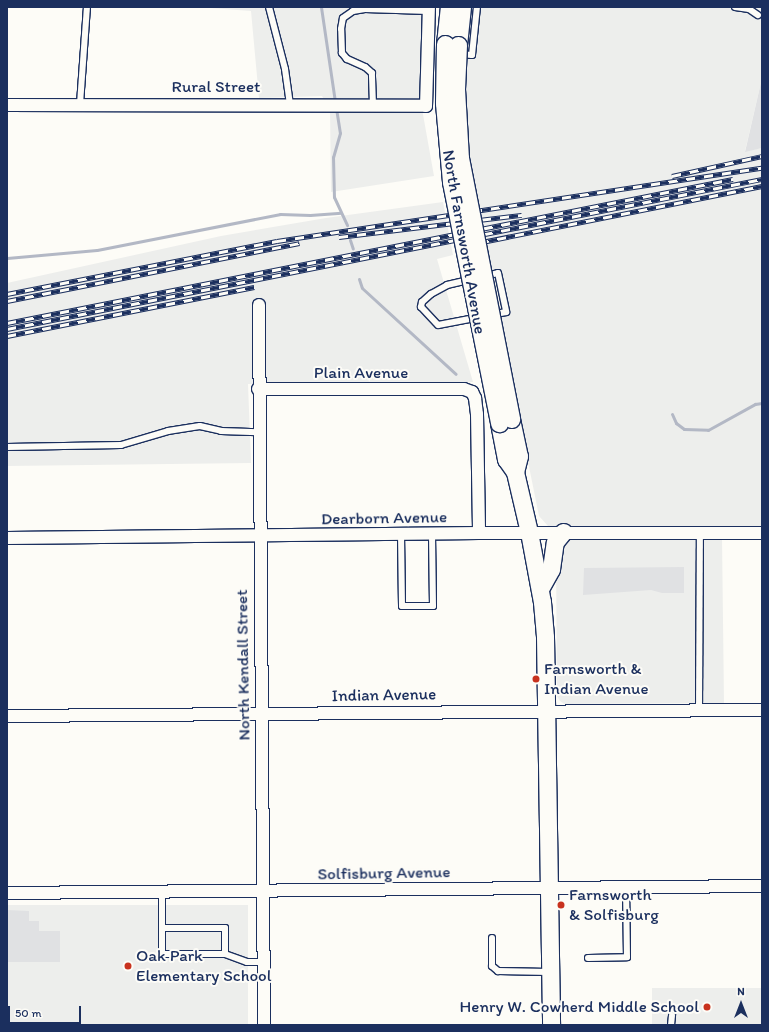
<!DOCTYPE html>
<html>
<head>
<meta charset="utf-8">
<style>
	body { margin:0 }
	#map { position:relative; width:769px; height:1032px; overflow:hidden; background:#fdfcf7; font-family:Itim,sans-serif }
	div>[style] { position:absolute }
	.built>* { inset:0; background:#edeeec; transform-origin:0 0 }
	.green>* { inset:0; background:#e0e1e3 }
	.stream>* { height:3px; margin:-1.5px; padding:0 1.5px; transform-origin:1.5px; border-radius:1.5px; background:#b3b8c5 }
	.roads { filter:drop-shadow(1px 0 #1b2f5e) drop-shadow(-1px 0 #1b2f5e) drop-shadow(0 1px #1b2f5e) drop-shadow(0 -1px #1b2f5e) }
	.lane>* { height:6px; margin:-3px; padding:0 3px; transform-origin:3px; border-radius:3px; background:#fdfcf7 }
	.street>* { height:12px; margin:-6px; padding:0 6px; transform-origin:6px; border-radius:6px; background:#fdfcf7 }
	.secondary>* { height:17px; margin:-8.5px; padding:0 8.5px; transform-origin:8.5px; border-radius:8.5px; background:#fdfcf7 }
	.rail>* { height:4.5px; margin-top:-2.25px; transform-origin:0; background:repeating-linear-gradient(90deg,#fdfcf7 0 9px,#1b2f5e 0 18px); box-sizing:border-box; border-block:1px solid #1b2f5e }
	.bridges { filter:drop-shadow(1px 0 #1b2f5e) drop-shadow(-1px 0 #1b2f5e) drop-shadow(0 1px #1b2f5e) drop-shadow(0 -1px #1b2f5e) }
	.secondary-bridge>* { height:17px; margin:-8.5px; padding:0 8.5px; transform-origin:8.5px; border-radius:8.5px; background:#fdfcf7 }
	.dots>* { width:11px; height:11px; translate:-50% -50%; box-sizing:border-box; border:2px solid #fdfcf7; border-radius:50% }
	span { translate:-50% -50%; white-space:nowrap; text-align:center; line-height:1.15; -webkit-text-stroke:4px #fdfcf7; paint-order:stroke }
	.street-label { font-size:17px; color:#1b2f5e }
	.poi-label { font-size:17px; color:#1b2f5e }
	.left { translate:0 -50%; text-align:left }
	.right { translate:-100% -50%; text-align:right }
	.frame { position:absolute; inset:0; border:8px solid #1b2f5e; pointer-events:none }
	.north { position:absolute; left:721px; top:984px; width:40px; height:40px; -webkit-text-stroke:3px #fdfcf7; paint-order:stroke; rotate:0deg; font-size:11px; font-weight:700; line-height:16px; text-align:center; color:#1b2f5e }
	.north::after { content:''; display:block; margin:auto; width:14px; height:18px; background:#1b2f5e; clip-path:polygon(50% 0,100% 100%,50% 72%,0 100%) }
	.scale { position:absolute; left:8px; top:1006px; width:73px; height:18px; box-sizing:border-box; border:2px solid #1b2f5e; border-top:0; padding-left:5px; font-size:12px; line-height:14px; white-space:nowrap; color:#1b2f5e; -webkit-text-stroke:3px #fdfcf7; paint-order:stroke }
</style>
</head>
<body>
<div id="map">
	<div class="built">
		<i style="clip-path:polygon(197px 7px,423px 7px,419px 92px,434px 176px,331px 192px,330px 110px,322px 96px,259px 98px,251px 11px)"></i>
		<i style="clip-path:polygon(475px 7px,762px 7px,762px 78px,745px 151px,762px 148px,762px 528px,752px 526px,555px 528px,548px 526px,539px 516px,475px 200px,464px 119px,466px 65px)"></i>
		<i style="clip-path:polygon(443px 202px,453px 255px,437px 259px,473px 382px,248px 384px,251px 463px,7px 466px,7px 283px,221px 236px,326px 218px)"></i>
		<i style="clip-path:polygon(569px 538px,722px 538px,724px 703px,564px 704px,560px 701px,557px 696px,556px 554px,561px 543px)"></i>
		<i style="left:248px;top:905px;width:120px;height:241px;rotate:90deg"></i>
		<i style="left:762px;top:988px;width:37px;height:110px;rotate:90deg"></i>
	</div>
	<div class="green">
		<i style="clip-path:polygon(762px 78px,762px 148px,745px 152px)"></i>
		<i style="clip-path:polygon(684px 567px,684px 593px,662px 593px,651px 590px,583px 595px,584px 568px)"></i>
		<i style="clip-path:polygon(7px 910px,29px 911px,29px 921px,39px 921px,39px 931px,60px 931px,60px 962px,7px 962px)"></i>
	</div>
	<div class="stream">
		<i style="left:321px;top:7px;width:96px;rotate:81.6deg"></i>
		<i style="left:336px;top:108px;width:25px;rotate:81deg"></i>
		<i style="left:340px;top:133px;width:25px;rotate:106deg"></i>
		<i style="left:333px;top:157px;width:40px;rotate:88.6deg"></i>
		<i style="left:334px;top:197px;width:31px;rotate:65deg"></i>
		<i style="left:350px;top:240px;width:9px;rotate:72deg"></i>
		<i style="left:7px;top:258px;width:90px;rotate:-5.1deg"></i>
		<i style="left:97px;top:250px;width:187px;rotate:-11.1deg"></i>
		<i style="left:280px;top:214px;width:30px;rotate:2deg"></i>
		<i style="left:310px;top:215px;width:31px;rotate:-4deg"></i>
		<i style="left:359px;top:279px;width:9px;rotate:72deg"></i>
		<i style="left:362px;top:288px;width:127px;rotate:42.5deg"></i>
		<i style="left:672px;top:414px;width:10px;rotate:66deg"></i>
		<i style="left:676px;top:423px;width:10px;rotate:37deg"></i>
		<i style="left:684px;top:429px;width:24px;rotate:2deg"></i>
		<i style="left:708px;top:430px;width:54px;rotate:-29deg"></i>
		<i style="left:755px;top:404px;width:7px;rotate:-8deg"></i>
	</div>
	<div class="roads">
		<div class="lane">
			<i style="left:269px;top:7px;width:64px;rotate:75.5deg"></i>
			<i style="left:285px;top:69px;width:35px;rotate:82deg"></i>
			<i style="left:735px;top:7px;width:14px;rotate:8deg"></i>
			<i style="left:749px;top:9px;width:11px;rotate:34deg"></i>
			<i style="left:459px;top:54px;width:13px;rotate:4deg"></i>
			<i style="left:472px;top:55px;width:48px;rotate:-84.1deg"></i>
			<i style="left:80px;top:104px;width:97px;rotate:-85.9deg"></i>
			<i style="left:373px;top:105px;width:32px;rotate:-92deg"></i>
			<i style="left:372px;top:73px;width:9px;rotate:-139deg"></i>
			<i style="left:365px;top:67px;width:20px;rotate:-156deg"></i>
			<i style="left:347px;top:59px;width:8px;rotate:-130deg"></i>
			<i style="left:342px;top:53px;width:24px;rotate:-92deg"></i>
			<i style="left:341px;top:29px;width:11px;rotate:-80deg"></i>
			<i style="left:343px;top:18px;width:12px;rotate:-35deg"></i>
			<i style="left:353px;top:11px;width:12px;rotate:-9deg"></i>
			<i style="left:365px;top:9px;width:63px;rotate:1.8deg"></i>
			<i style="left:498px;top:273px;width:40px;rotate:78deg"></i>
			<i style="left:506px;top:312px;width:69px;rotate:169.2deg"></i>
			<i style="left:438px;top:325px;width:25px;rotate:-133deg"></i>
			<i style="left:421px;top:307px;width:5px;rotate:-79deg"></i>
			<i style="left:422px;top:302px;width:12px;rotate:-42deg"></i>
			<i style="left:431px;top:294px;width:18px;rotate:-29deg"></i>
			<i style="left:447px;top:285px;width:52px;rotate:-13.2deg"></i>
			<i style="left:7px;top:447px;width:114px;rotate:-1deg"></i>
			<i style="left:121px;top:445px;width:49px;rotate:-16.6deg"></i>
			<i style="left:168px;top:431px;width:32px;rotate:-9deg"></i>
			<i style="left:200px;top:426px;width:22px;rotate:13deg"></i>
			<i style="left:221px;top:431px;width:37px;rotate:2deg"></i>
			<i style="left:401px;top:534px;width:72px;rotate:89.2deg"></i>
			<i style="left:402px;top:606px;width:31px"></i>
			<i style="left:433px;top:606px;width:72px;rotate:-90.8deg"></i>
			<i style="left:699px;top:710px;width:177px;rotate:-89.7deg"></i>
			<i style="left:162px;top:892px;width:62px;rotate:90deg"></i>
			<i style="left:162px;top:954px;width:63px"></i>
			<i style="left:225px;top:954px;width:23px;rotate:20deg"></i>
			<i style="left:247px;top:962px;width:16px"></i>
			<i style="left:162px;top:928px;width:63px"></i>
			<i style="left:225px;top:928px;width:26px;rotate:90deg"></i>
			<i style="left:492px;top:938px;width:28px;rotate:90deg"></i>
			<i style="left:492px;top:966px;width:8px;rotate:40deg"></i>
			<i style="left:498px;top:971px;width:51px;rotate:1.1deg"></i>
			<i style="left:588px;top:958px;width:39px;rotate:-1deg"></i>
			<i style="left:627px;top:957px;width:70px;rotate:-90.8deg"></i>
			<i style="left:671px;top:1025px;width:10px;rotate:-84deg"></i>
		</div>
		<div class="street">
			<i style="left:7px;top:105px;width:419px;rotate:0.1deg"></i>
			<i style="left:426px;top:106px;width:99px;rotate:-88.3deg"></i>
			<i style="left:259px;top:305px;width:720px;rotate:89.6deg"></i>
			<i style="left:258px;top:389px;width:206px"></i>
			<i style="left:464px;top:389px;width:9px;rotate:21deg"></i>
			<i style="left:472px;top:392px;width:7px;rotate:63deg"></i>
			<i style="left:475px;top:398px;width:16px;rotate:83deg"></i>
			<i style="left:477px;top:414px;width:119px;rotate:89deg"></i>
			<i style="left:7px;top:538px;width:472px;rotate:-0.6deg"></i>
			<i style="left:479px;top:533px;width:283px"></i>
			<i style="left:7px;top:716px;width:755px;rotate:-0.46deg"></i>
			<i style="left:7px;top:893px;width:755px;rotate:-0.53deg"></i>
		</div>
		<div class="secondary">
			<i style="left:445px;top:44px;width:37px;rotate:-84deg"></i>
			<i style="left:458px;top:45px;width:38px;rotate:-84deg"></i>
			<i style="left:511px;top:419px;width:38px;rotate:78deg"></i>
			<i style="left:519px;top:456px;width:16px;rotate:104deg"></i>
			<i style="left:499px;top:423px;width:37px;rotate:79deg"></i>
			<i style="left:506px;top:459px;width:16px;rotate:55deg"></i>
			<i style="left:515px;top:472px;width:62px;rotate:76.9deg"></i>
			<i style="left:529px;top:532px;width:71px;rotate:79.5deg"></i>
			<i style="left:542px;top:602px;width:35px;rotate:85deg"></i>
			<i style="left:545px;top:637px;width:388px;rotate:89.1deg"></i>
			<i style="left:540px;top:589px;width:23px;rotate:-61deg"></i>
			<i style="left:551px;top:569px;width:27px;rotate:-82deg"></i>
			<i style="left:555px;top:542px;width:13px;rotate:-51deg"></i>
		</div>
	</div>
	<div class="rail">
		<i style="left:672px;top:176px;width:92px;rotate:-12.5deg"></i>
		<i style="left:339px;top:237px;width:184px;rotate:-6.9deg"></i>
		<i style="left:462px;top:246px;width:306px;rotate:-11.3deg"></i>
		<i style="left:7px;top:294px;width:275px;rotate:-11.1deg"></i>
		<i style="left:277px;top:241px;width:490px;rotate:-8.6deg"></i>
		<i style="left:7px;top:301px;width:298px;rotate:-11.2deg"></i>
		<i style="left:7px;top:323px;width:740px;rotate:-11.22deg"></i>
		<i style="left:7px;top:329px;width:770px;rotate:-11.24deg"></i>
		<i style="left:7px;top:336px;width:252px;rotate:-11.2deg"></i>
	</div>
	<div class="bridges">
		<div class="secondary-bridge">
			<i style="left:445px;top:44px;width:59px;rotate:91deg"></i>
			<i style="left:444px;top:103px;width:79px;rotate:84.9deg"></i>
			<i style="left:451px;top:182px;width:246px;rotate:78.7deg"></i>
			<i style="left:458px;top:45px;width:44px;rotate:92.6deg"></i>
			<i style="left:456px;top:89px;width:69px;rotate:86.7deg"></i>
			<i style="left:460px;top:158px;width:266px;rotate:78.9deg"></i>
		</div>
	</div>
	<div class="dots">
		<i style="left:536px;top:679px;background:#c8321e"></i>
		<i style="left:561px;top:905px;background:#c8321e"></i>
		<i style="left:128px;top:966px;background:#c8321e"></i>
		<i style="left:707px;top:1007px;background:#c8321e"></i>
	</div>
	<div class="street-label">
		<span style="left:216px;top:87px">Rural Street</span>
		<span style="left:464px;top:242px;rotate:80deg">North Farnsworth Avenue</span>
		<span style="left:361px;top:373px">Plain Avenue</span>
		<span style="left:384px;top:518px;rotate:-1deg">Dearborn Avenue</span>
		<span style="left:243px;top:665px;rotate:-91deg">North Kendall Street</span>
		<span style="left:384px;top:695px;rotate:-1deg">Indian Avenue</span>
		<span style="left:384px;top:873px;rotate:-1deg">Solfisburg Avenue</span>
	</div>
	<div class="poi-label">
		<span class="left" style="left:544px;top:679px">Farnsworth &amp;<br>Indian Avenue</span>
		<span class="left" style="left:569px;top:905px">Farnsworth<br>&amp; Solfisburg</span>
		<span class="left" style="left:136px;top:966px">Oak Park<br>Elementary School</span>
		<span class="right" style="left:699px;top:1007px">Henry W. Cowherd Middle School</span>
	</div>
	<div class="frame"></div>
	<div class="north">N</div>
	<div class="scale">50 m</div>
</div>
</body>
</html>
